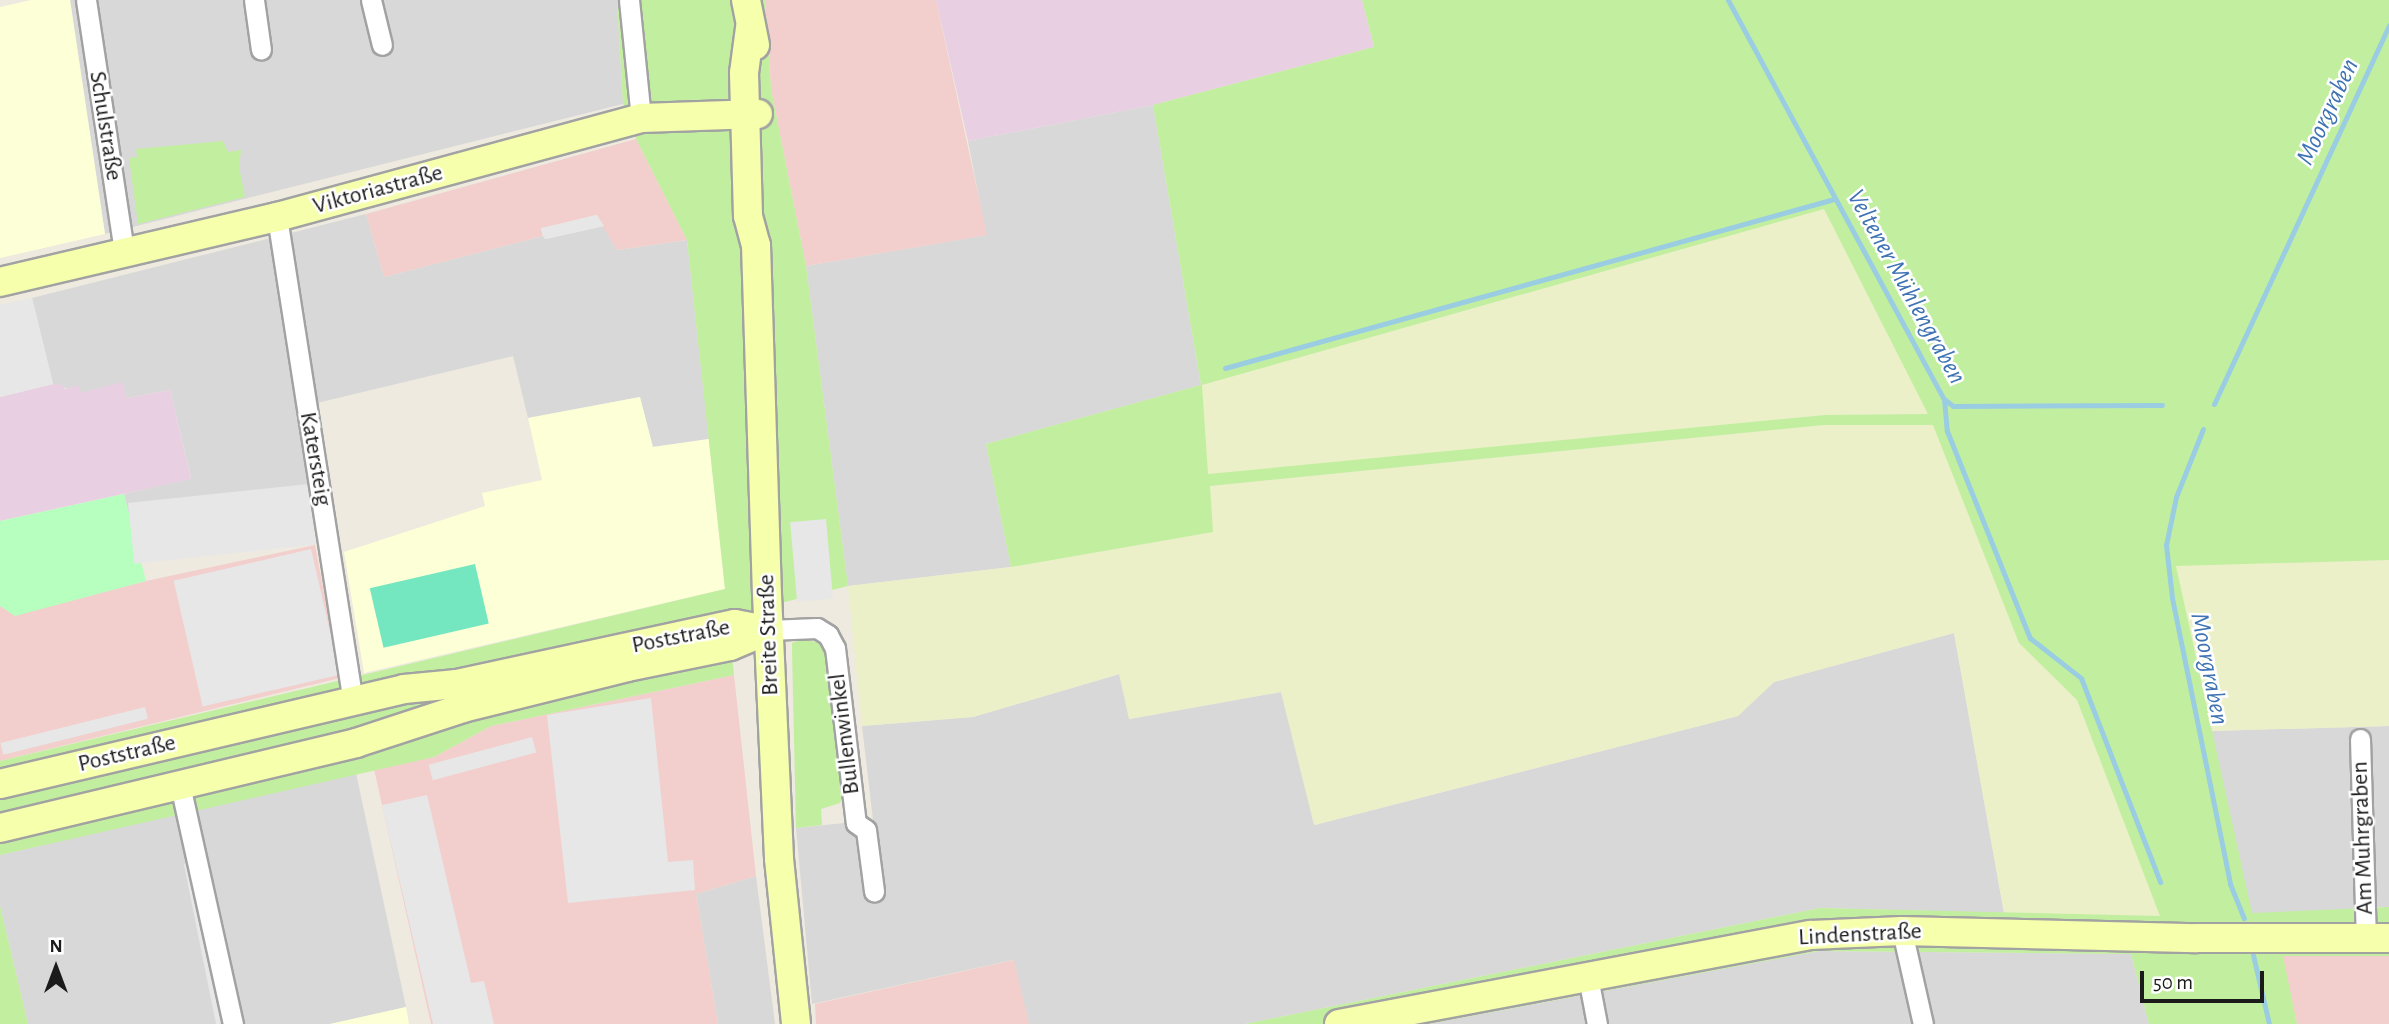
<!DOCTYPE html>
<html>
<head>
<meta charset="utf-8">
<style>
	body { margin:0 }
	#map { position:relative; width:2389px; height:1024px; overflow:hidden; background:#eeeadf; font-family:"Alegreya Sans",sans-serif }
	div>[style] { position:absolute }
	.residential>* { inset:0; background:#d9d8d8 }
	.commercial>* { inset:0; background:#f2cfcc }
	.industrial>* { inset:0; background:#e8d0e2 }
	.education>* { inset:0; background:#fdffd7 }
	.farmland>* { inset:0; background:#ebf0c8 }
	.grass>* { inset:0; background:#c2ef9f }
	.park>* { inset:0; background:#b6ffbf }
	.pitch>* { inset:0; background:#74e7c1; transform-origin:0 0 }
	.parking>* { inset:0; background:#e7e7e7; transform-origin:0 0 }
	.stream>* { height:5px; margin:-2.5px; padding:0 2.5px; transform-origin:2.5px; border-radius:2.5px; background:#9acde1 }
	.roads { filter:drop-shadow(2px 0 #a2a2a2) drop-shadow(-2px 0 #a2a2a2) drop-shadow(0 2px #a2a2a2) drop-shadow(0 -2px #a2a2a2) }
	.street>* { height:19px; margin:-9.5px; padding:0 9.5px; transform-origin:9.5px; border-radius:9.5px; background:#fff }
	.secondary>* { height:28px; margin:-14px; padding:0 14px; transform-origin:14px; border-radius:14px; background:#f6ffac }
	span { translate:-50% -50%; white-space:nowrap; text-align:center; line-height:1.15; -webkit-text-stroke:5px #fff; paint-order:stroke }
	.street-label { font-size:24px; color:#1b1b1b }
	.water-label { font-size:26px; color:#3f73b3; font-style:italic }
	.north { position:absolute; left:21px; top:933px; width:70px; height:70px; -webkit-text-stroke:5px #fff; paint-order:stroke; rotate:0deg; font-size:19px; font-weight:700; line-height:28px; text-align:center; color:#1b1b1b }
	.north::after { content:''; display:block; margin:auto; width:24px; height:32px; background:#1b1b1b; clip-path:polygon(50% 0,100% 100%,50% 72%,0 100%) }
	.scale { position:absolute; left:2140px; top:971px; width:124px; height:32px; box-sizing:border-box; border:4px solid #1b1b1b; border-top:0; padding-left:9px; font-size:21px; line-height:24px; white-space:nowrap; color:#1b1b1b; -webkit-text-stroke:5px #fff; paint-order:stroke }
</style>
</head>
<body>
<div id="map">
	<div class="residential">
		<i style="clip-path:polygon(70px 0,617px 0,623px 104px,105px 234px)"></i>
		<i style="clip-path:polygon(1153px 105px,1201px 385px,986px 444px,1011px 567px,848px 586px,806px 266px,986px 235px,968px 141px)"></i>
		<i style="clip-path:polygon(366px 214px,384px 277px,543px 236px,546px 239px,604px 226px,617px 250px,687px 240px,709px 439px,652px 447px,640px 397px,528px 418px,513px 356px,296px 408px,309px 484px,130px 518px,124px 494px,191px 478px,170px 390px,127px 398px,81px 393px,53px 384px,32px 298px)"></i>
		<i style="clip-path:polygon(1954px 633px,2004px 913px,1820px 908px,1245px 1024px,1029px 1024px,1013px 960px,812px 1004px,796px 828px,873px 820px,862px 726px,973px 717px,1120px 674px,1130px 719px,1281px 692px,1315px 825px,1738px 716px,1774px 682px)"></i>
		<i style="clip-path:polygon(2389px 726px,2389px 907px,2252px 914px,2210px 731px)"></i>
		<i style="clip-path:polygon(356px 773px,406px 1007px,330px 1024px,28px 1024px,0 906px,0 855px)"></i>
		<i style="clip-path:polygon(756px 876px,775px 1024px,718px 1024px,696px 894px)"></i>
		<i style="clip-path:polygon(1819px 951px,2131px 954px,2149px 1024px,1428px 1024px)"></i>
	</div>
	<div class="commercial">
		<i style="clip-path:polygon(765px 0,936px 0,987px 235px,806px 266px,771px 89px)"></i>
		<i style="clip-path:polygon(636px 139px,687px 240px,617px 250px,596px 215px,541px 229px,543px 236px,384px 277px,366px 214px)"></i>
		<i style="clip-path:polygon(315px 545px,340px 678px,0 761px,0 606px,15px 615px,146px 581px)"></i>
		<i style="clip-path:polygon(734px 675px,756px 876px,696px 894px,718px 1024px,431px 1024px,374px 769px,434px 757px,491px 726px)"></i>
		<i style="clip-path:polygon(2282px 956px,2389px 956px,2389px 1024px,2297px 1024px)"></i>
		<i style="clip-path:polygon(1014px 960px,1029px 1024px,816px 1024px,815px 1004px)"></i>
	</div>
	<div class="industrial">
		<i style="clip-path:polygon(936px 0,1362px 0,1374px 47px,1153px 105px,968px 141px)"></i>
		<i style="clip-path:polygon(122px 382px,127px 398px,170px 390px,191px 479px,0 521px,0 397px,53px 384px,62px 385px,65px 389px,79px 385px,81px 393px)"></i>
	</div>
	<div class="education">
		<i style="clip-path:polygon(31px 0,70px 0,105px 234px,0 258px,0 7px)"></i>
		<i style="clip-path:polygon(640px 397px,653px 447px,709px 439px,725px 589px,364px 673px,344px 552px,485px 506px,482px 493px,542px 480px,528px 418px)"></i>
		<i style="clip-path:polygon(406px 1007px,409px 1024px,330px 1024px)"></i>
	</div>
	<div class="farmland">
		<i style="clip-path:polygon(1824px 209px,1929px 414px,1825px 415px,1208px 475px,1201px 385px)"></i>
		<i style="clip-path:polygon(1824px 425px,1933px 425px,2019px 643px,2077px 700px,2161px 917px,2004px 913px,1954px 633px,1774px 682px,1738px 716px,1314px 825px,1281px 692px,1129px 719px,1119px 674px,973px 717px,862px 726px,848px 586px,1011px 567px,1212px 532px,1209px 486px)"></i>
		<i style="clip-path:polygon(2389px 560px,2389px 726px,2210px 731px,2175px 565px)"></i>
	</div>
	<div class="grass">
		<i style="clip-path:polygon(617px 0,765px 0,771px 89px,806px 266px,848px 586px,730px 616px,727px 606px,734px 675px,491px 726px,434px 757px,0 855px,0 761px,725px 589px,687px 240px,636px 139px,623px 104px)"></i>
		<i style="clip-path:polygon(evenodd,1362px 0,2389px 0,2389px 560px,2176px 566px,2252px 913px,2389px 907px,2389px 956px,2283px 956px,2297px 1024px,2149px 1024px,2131px 954px,1819px 951px,1428px 1024px,1245px 1024px,1820px 908px,2160px 916px,2077px 700px,2019px 643px,1933px 425px,1824px 425px,1210px 486px,1213px 532px,1011px 567px,986px 444px,1201px 385px,1153px 105px,1374px 47px,1362px 0,1824px 209px,1928px 414px,1825px 415px,1208px 474px,1202px 385px,1824px 209px)"></i>
		<i style="clip-path:polygon(223px 141px,228px 152px,241px 150px,239px 167px,245px 197px,138px 224px,129px 158px,137px 157px,136px 149px)"></i>
		<i style="clip-path:polygon(801px 639px,822px 643px,829px 653px,845px 793px,840px 803px,821px 809px,822px 825px,796px 828px,792px 650px,792px 643px)"></i>
		<i style="clip-path:polygon(0 906px,28px 1024px,0 1024px)"></i>
	</div>
	<div class="park">
		<i style="clip-path:polygon(124px 494px,146px 581px,15px 616px,0 606px,0 521px)"></i>
	</div>
	<div class="pitch">
		<i style="left:475px;top:564px;width:61px;height:108px;rotate:77deg"></i>
	</div>
	<div class="parking">
		<i style="clip-path:polygon(597px 215px,604px 226px,545px 239px,543px 236px,541px 228px)"></i>
		<i style="clip-path:polygon(32px 298px,53px 384px,0 397px,0 305px)"></i>
		<i style="left:309px;top:484px;width:61px;height:182px;rotate:84deg"></i>
		<i style="left:826px;top:519px;width:80px;height:36px;rotate:85deg"></i>
		<i style="left:311px;top:549px;width:129px;height:141px;rotate:77deg"></i>
		<i style="clip-path:polygon(651px 698px,668px 862px,693px 860px,695px 890px,568px 903px,547px 715px)"></i>
		<i style="left:145px;top:707px;width:12px;height:149px;rotate:76deg"></i>
		<i style="left:532px;top:737px;width:16px;height:107px;rotate:75deg"></i>
		<i style="clip-path:polygon(427px 795px,471px 983px,484px 981px,494px 1024px,433px 1024px,382px 805px)"></i>
		<i style="clip-path:polygon(191px 854px,226px 1019px,219px 1024px,216px 1024px,184px 865px)"></i>
	</div>
	<div class="stream">
		<i style="left:1728px;top:0;width:454px;rotate:61.6deg"></i>
		<i style="left:1944px;top:399px;width:11px;rotate:38deg"></i>
		<i style="left:1953px;top:406px;width:209px;rotate:-0.3deg"></i>
		<i style="left:1225px;top:368px;width:632px;rotate:-15.51deg"></i>
		<i style="left:1944px;top:399px;width:32px;rotate:85deg"></i>
		<i style="left:1947px;top:431px;width:223px;rotate:68.2deg"></i>
		<i style="left:2030px;top:638px;width:65px;rotate:38.1deg"></i>
		<i style="left:2081px;top:678px;width:219px;rotate:68.8deg"></i>
		<i style="left:2214px;top:404px;width:417px;rotate:-65.2deg"></i>
		<i style="left:2203px;top:429px;width:73px;rotate:111.7deg"></i>
		<i style="left:2176px;top:497px;width:49px;rotate:101.8deg"></i>
		<i style="left:2166px;top:545px;width:53px;rotate:83.5deg"></i>
		<i style="left:2172px;top:598px;width:292px;rotate:78.5deg"></i>
		<i style="left:2230px;top:884px;width:37px;rotate:68deg"></i>
		<i style="left:2253px;top:955px;width:71px;rotate:76.9deg"></i>
	</div>
	<div class="roads">
		<div class="street">
			<i style="left:86px;top:0;width:255px;rotate:81.4deg"></i>
			<i style="left:254px;top:0;width:50px;rotate:82deg"></i>
			<i style="left:371px;top:0;width:46px;rotate:76.3deg"></i>
			<i style="left:629px;top:0;width:119px;rotate:84.2deg"></i>
			<i style="left:277px;top:217px;width:489px;rotate:81.1deg"></i>
			<i style="left:768px;top:630px;width:49px;rotate:-2.3deg"></i>
			<i style="left:817px;top:628px;width:13px;rotate:32deg"></i>
			<i style="left:828px;top:635px;width:15px;rotate:62deg"></i>
			<i style="left:835px;top:648px;width:176px;rotate:83.2deg"></i>
			<i style="left:856px;top:823px;width:12px;rotate:35deg"></i>
			<i style="left:866px;top:830px;width:62px;rotate:82.5deg"></i>
			<i style="left:2360px;top:739px;width:198px;rotate:88.3deg"></i>
			<i style="left:180px;top:785px;width:245px;rotate:77.5deg"></i>
			<i style="left:1902px;top:931px;width:95px;rotate:77.3deg"></i>
			<i style="left:1588px;top:977px;width:48px;rotate:79.2deg"></i>
		</div>
		<div class="secondary">
			<i style="left:746px;top:0;width:46px;rotate:78.7deg"></i>
			<i style="left:750px;top:28px;width:45px;rotate:97.6deg"></i>
			<i style="left:744px;top:73px;width:143px;rotate:88.4deg"></i>
			<i style="left:748px;top:216px;width:30px;rotate:75deg"></i>
			<i style="left:756px;top:245px;width:349px;rotate:88.2deg"></i>
			<i style="left:767px;top:594px;width:265px;rotate:87.4deg"></i>
			<i style="left:779px;top:859px;width:166px;rotate:84.1deg"></i>
			<i style="left:0;top:282px;width:285px;rotate:-13.2deg"></i>
			<i style="left:277px;top:217px;width:377px;rotate:-15.2deg"></i>
			<i style="left:641px;top:118px;width:117px;rotate:-2deg"></i>
			<i style="left:0;top:784px;width:415px;rotate:-13.2deg"></i>
			<i style="left:404px;top:689px;width:53px;rotate:-5.4deg"></i>
			<i style="left:457px;top:684px;width:284px;rotate:-12.2deg"></i>
			<i style="left:735px;top:624px;width:32px;rotate:11deg"></i>
			<i style="left:0;top:828px;width:366px;rotate:-13.4deg"></i>
			<i style="left:356px;top:743px;width:113px;rotate:-18.1deg"></i>
			<i style="left:463px;top:708px;width:169px;rotate:-14deg"></i>
			<i style="left:627px;top:667px;width:105px;rotate:-11.5deg"></i>
			<i style="left:730px;top:646px;width:41px;rotate:-22.8deg"></i>
			<i style="left:1339px;top:1024px;width:480px;rotate:-10.7deg"></i>
			<i style="left:1811px;top:935px;width:91px;rotate:-2.5deg"></i>
			<i style="left:1902px;top:931px;width:295px;rotate:1.4deg"></i>
			<i style="left:2197px;top:938px;width:192px"></i>
		</div>
	</div>
	<div class="street-label">
		<span style="left:105px;top:126px;rotate:81deg">Schulstraße</span>
		<span style="left:378px;top:190px;rotate:-15deg">Viktoriastraße</span>
		<span style="left:315px;top:459px;rotate:80deg">Katersteig</span>
		<span style="left:769px;top:635px;rotate:-92deg">Breite Straße</span>
		<span style="left:681px;top:637px;rotate:-11deg">Poststraße</span>
		<span style="left:845px;top:734px;rotate:-97deg">Bullenwinkel</span>
		<span style="left:127px;top:754px;rotate:-13deg">Poststraße</span>
		<span style="left:2363px;top:838px;rotate:-92deg">Am Muhrgraben</span>
		<span style="left:1860px;top:935px;rotate:-3deg">Lindenstraße</span>
	</div>
	<div class="water-label">
		<span style="left:2328px;top:112px;rotate:-65deg">Moorgraben</span>
		<span style="left:1906px;top:287px;rotate:61deg">Veltener Mühlengraben</span>
		<span style="left:2209px;top:669px;rotate:79deg">Moorgraben</span>
	</div>
	<div class="north">N</div>
	<div class="scale">50 m</div>
</div>
</body>
</html>
